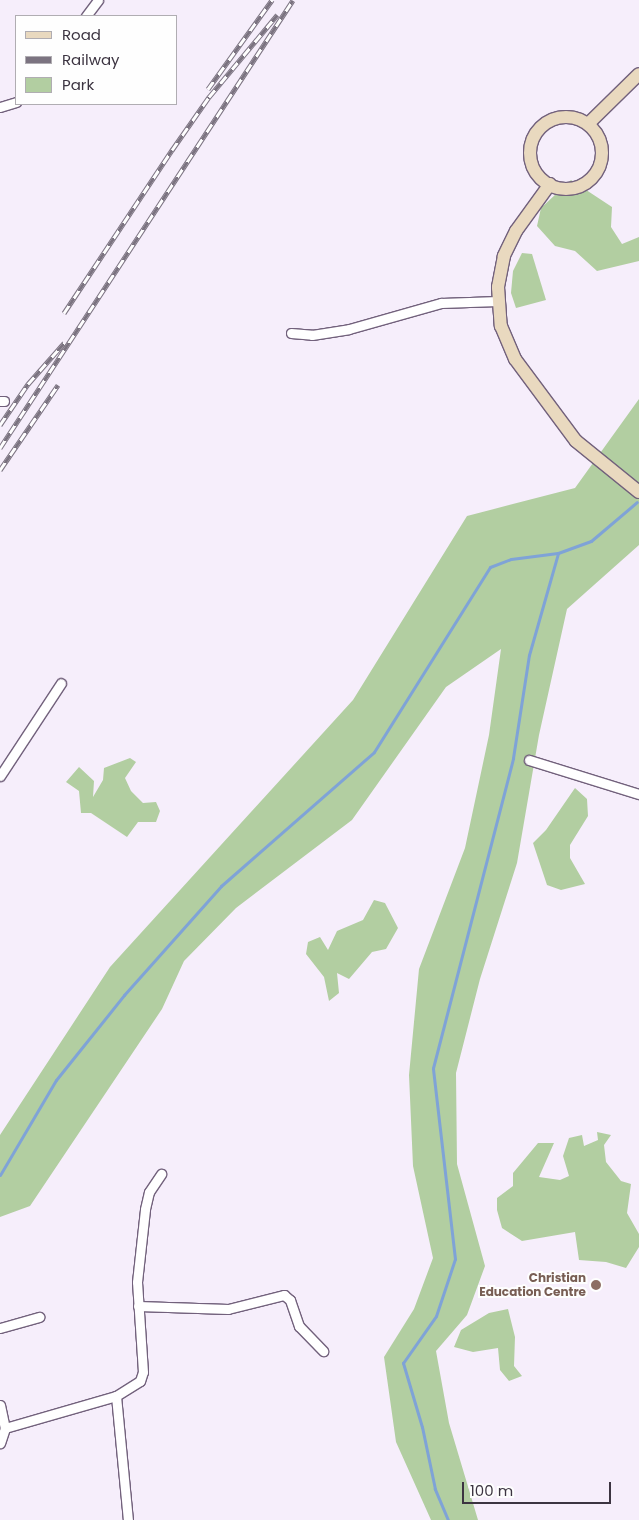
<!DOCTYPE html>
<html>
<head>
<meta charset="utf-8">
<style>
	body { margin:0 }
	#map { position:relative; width:639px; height:1520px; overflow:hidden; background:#f6eefb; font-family:Poppins,sans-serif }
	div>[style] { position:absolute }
	.green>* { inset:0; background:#b2cea1 }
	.stream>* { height:3px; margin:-1.5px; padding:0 1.5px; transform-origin:1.5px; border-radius:1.5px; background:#7fa3d7 }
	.roads { filter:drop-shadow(1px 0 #72617c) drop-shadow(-1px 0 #72617c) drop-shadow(0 1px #72617c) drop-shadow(0 -1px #72617c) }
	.street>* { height:9px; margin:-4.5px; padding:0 4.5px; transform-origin:4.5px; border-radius:4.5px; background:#fff }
	.secondary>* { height:12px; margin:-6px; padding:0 6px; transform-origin:6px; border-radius:6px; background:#e9d9bf }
	.secondary>.ring { margin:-6px; padding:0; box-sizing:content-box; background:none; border:12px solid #e9d9bf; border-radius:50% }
	.rail>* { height:5px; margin-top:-2.5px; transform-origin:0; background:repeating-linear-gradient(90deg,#fefefe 0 9px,#7b7380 0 18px); box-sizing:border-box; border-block:1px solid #7b7380 }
	.dots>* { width:14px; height:14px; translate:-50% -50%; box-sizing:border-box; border:2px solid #fefefe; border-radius:50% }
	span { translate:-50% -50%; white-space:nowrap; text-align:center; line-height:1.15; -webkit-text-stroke:4px #fefefe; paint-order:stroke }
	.education-label { font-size:12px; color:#785e54; font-weight:700 }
	.right { translate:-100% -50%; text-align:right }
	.legend { position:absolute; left:15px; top:15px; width:162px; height:90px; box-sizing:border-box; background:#fefefe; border:1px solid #b0adb2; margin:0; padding:6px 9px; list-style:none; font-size:15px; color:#3c3441 }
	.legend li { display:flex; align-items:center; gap:10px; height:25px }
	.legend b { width:25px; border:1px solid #b0adb2 }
	.scale { position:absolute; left:462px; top:1482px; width:149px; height:22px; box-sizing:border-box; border:2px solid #3c3441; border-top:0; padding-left:6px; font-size:15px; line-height:18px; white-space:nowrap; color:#3c3441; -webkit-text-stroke:4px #fefefe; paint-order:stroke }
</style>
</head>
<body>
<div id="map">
	<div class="green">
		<i style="clip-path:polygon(571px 180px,612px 207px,611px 227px,622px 244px,639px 237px,639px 261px,597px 271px,575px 251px,555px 246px,537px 226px,541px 208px)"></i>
		<i style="clip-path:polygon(522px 253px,532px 254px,546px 300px,516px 308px,511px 293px,513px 271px)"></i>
		<i style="clip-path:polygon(639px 399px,639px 545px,567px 609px,539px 735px,517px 863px,480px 979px,456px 1073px,457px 1164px,485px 1266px,467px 1315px,436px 1351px,449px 1423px,478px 1520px,431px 1520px,396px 1442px,384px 1357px,414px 1309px,433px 1258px,413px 1166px,409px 1075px,419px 969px,465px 848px,489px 735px,501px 649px,446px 687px,352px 820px,236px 908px,184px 961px,162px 1009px,30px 1206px,0 1217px,0 1135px,110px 967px,353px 700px,467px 516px,575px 488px)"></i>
		<i style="clip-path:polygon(130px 758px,136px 762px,125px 778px,131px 791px,143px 803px,156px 802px,160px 811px,156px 822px,138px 822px,127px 837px,91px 813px,81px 813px,79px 791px,66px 782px,79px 767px,94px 781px,93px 797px,103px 780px,104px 768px)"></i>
		<i style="clip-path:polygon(575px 788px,587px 799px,588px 816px,570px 845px,570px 858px,585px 884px,561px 890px,547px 885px,533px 843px,546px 830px)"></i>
		<i style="clip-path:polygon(374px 900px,385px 903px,398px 928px,386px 949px,372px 952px,349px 979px,337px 973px,339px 993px,329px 1001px,324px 977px,306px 954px,308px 942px,320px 937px,328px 950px,337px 931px,363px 920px)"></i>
		<i style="clip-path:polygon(597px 1132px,611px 1135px,604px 1145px,606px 1162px,621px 1181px,631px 1184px,627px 1213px,639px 1234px,639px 1247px,626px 1268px,606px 1262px,579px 1260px,575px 1232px,522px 1241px,502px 1228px,497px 1210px,497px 1198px,513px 1186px,513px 1173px,538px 1143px,554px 1143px,539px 1177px,560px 1180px,569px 1176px,563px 1156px,569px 1138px,582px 1135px,584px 1146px,598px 1140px)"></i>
		<i style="clip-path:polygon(508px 1309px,515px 1337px,514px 1366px,522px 1376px,509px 1381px,500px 1370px,498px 1348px,473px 1352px,454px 1347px,461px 1330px,489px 1313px)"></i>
	</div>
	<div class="stream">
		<i style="left:0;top:1175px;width:110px;rotate:-59.5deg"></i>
		<i style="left:56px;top:1080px;width:109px;rotate:-51.3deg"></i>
		<i style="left:124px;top:995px;width:146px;rotate:-48.3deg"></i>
		<i style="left:221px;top:886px;width:203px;rotate:-41.2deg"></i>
		<i style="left:374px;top:752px;width:218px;rotate:-57.9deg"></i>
		<i style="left:490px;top:567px;width:22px;rotate:-21deg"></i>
		<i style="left:511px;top:559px;width:47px;rotate:-7.3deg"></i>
		<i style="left:558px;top:553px;width:35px;rotate:-20deg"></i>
		<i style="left:591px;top:541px;width:60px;rotate:-40.3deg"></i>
		<i style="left:448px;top:1520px;width:34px;rotate:-113deg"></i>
		<i style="left:435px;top:1489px;width:63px;rotate:-101.8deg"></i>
		<i style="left:422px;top:1427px;width:67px;rotate:-106.5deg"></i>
		<i style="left:403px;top:1363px;width:57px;rotate:-54.9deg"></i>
		<i style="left:436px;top:1316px;width:60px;rotate:-71.6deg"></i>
		<i style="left:455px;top:1259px;width:192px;rotate:-96.6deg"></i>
		<i style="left:433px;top:1068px;width:320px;rotate:-75.5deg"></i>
		<i style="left:513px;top:758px;width:104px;rotate:-81.2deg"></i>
		<i style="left:529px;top:655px;width:106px;rotate:-74.1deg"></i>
	</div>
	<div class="roads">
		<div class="street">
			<i style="left:86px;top:16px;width:20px;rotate:-53deg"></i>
			<i style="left:0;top:107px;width:17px;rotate:-17deg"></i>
			<i style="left:291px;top:333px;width:21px;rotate:5deg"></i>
			<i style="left:312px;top:335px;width:37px;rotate:-9deg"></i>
			<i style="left:349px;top:329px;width:96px;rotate:-15.8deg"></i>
			<i style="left:441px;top:303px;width:57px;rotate:-2deg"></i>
			<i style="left:0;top:401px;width:4px"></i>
			<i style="left:529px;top:760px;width:115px;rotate:17.2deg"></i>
			<i style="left:0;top:776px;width:111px;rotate:-56.7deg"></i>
			<i style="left:138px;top:1306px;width:90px;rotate:1.9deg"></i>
			<i style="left:228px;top:1309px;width:58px;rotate:-14deg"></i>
			<i style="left:284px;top:1295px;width:8px;rotate:40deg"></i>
			<i style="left:290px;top:1300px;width:28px;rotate:71deg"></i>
			<i style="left:299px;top:1326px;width:35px;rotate:46deg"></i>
			<i style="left:0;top:1328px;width:41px;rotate:-15.8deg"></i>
			<i style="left:116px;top:1396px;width:125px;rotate:84.5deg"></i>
			<i style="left:0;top:1405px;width:24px;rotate:78deg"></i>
			<i style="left:5px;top:1428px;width:16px;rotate:108deg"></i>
			<i style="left:5px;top:1428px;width:116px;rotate:-16.1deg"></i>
			<i style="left:116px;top:1396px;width:28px;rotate:-32deg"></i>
			<i style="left:140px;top:1381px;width:9px;rotate:-72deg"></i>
			<i style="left:143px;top:1372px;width:90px;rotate:-93.8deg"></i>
			<i style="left:137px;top:1282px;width:73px;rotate:-83.7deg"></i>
			<i style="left:145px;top:1209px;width:17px;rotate:-77deg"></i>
			<i style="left:149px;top:1192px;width:22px;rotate:-56deg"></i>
		</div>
		<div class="secondary">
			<i class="ring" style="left:530px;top:117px;width:60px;height:60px"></i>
			<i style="left:588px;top:124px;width:71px;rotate:-44.4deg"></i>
			<i style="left:550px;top:184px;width:58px;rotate:125.9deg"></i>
			<i style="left:516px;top:231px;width:28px;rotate:116deg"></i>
			<i style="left:504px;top:256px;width:32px;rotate:101deg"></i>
			<i style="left:498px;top:287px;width:39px;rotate:86deg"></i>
			<i style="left:501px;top:326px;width:36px;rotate:67deg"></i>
			<i style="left:515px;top:359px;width:102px;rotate:53.4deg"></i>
			<i style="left:576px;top:441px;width:81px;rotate:39deg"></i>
		</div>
	</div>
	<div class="rail">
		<i style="left:208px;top:89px;width:110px;rotate:-54.3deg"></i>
		<i style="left:64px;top:313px;width:196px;rotate:-56.5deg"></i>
		<i style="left:172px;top:150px;width:65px;rotate:-55.1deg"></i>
		<i style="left:209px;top:97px;width:107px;rotate:-50.3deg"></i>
		<i style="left:0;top:425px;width:50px;rotate:-55.7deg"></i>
		<i style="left:28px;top:384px;width:55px;rotate:-48.7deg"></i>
		<i style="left:0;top:448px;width:535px;rotate:-56.81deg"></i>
		<i style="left:0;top:470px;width:103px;rotate:-55.7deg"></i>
	</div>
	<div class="dots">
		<i style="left:596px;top:1285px;background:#8d6e63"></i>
	</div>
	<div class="education-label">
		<span class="right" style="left:586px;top:1285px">Christian<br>Education Centre</span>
	</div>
	<ul class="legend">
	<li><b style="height:6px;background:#e9d9bf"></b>Road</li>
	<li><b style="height:6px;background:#7b7380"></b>Railway</li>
	<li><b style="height:14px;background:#b2cea1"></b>Park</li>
	</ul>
	<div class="scale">100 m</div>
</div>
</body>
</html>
